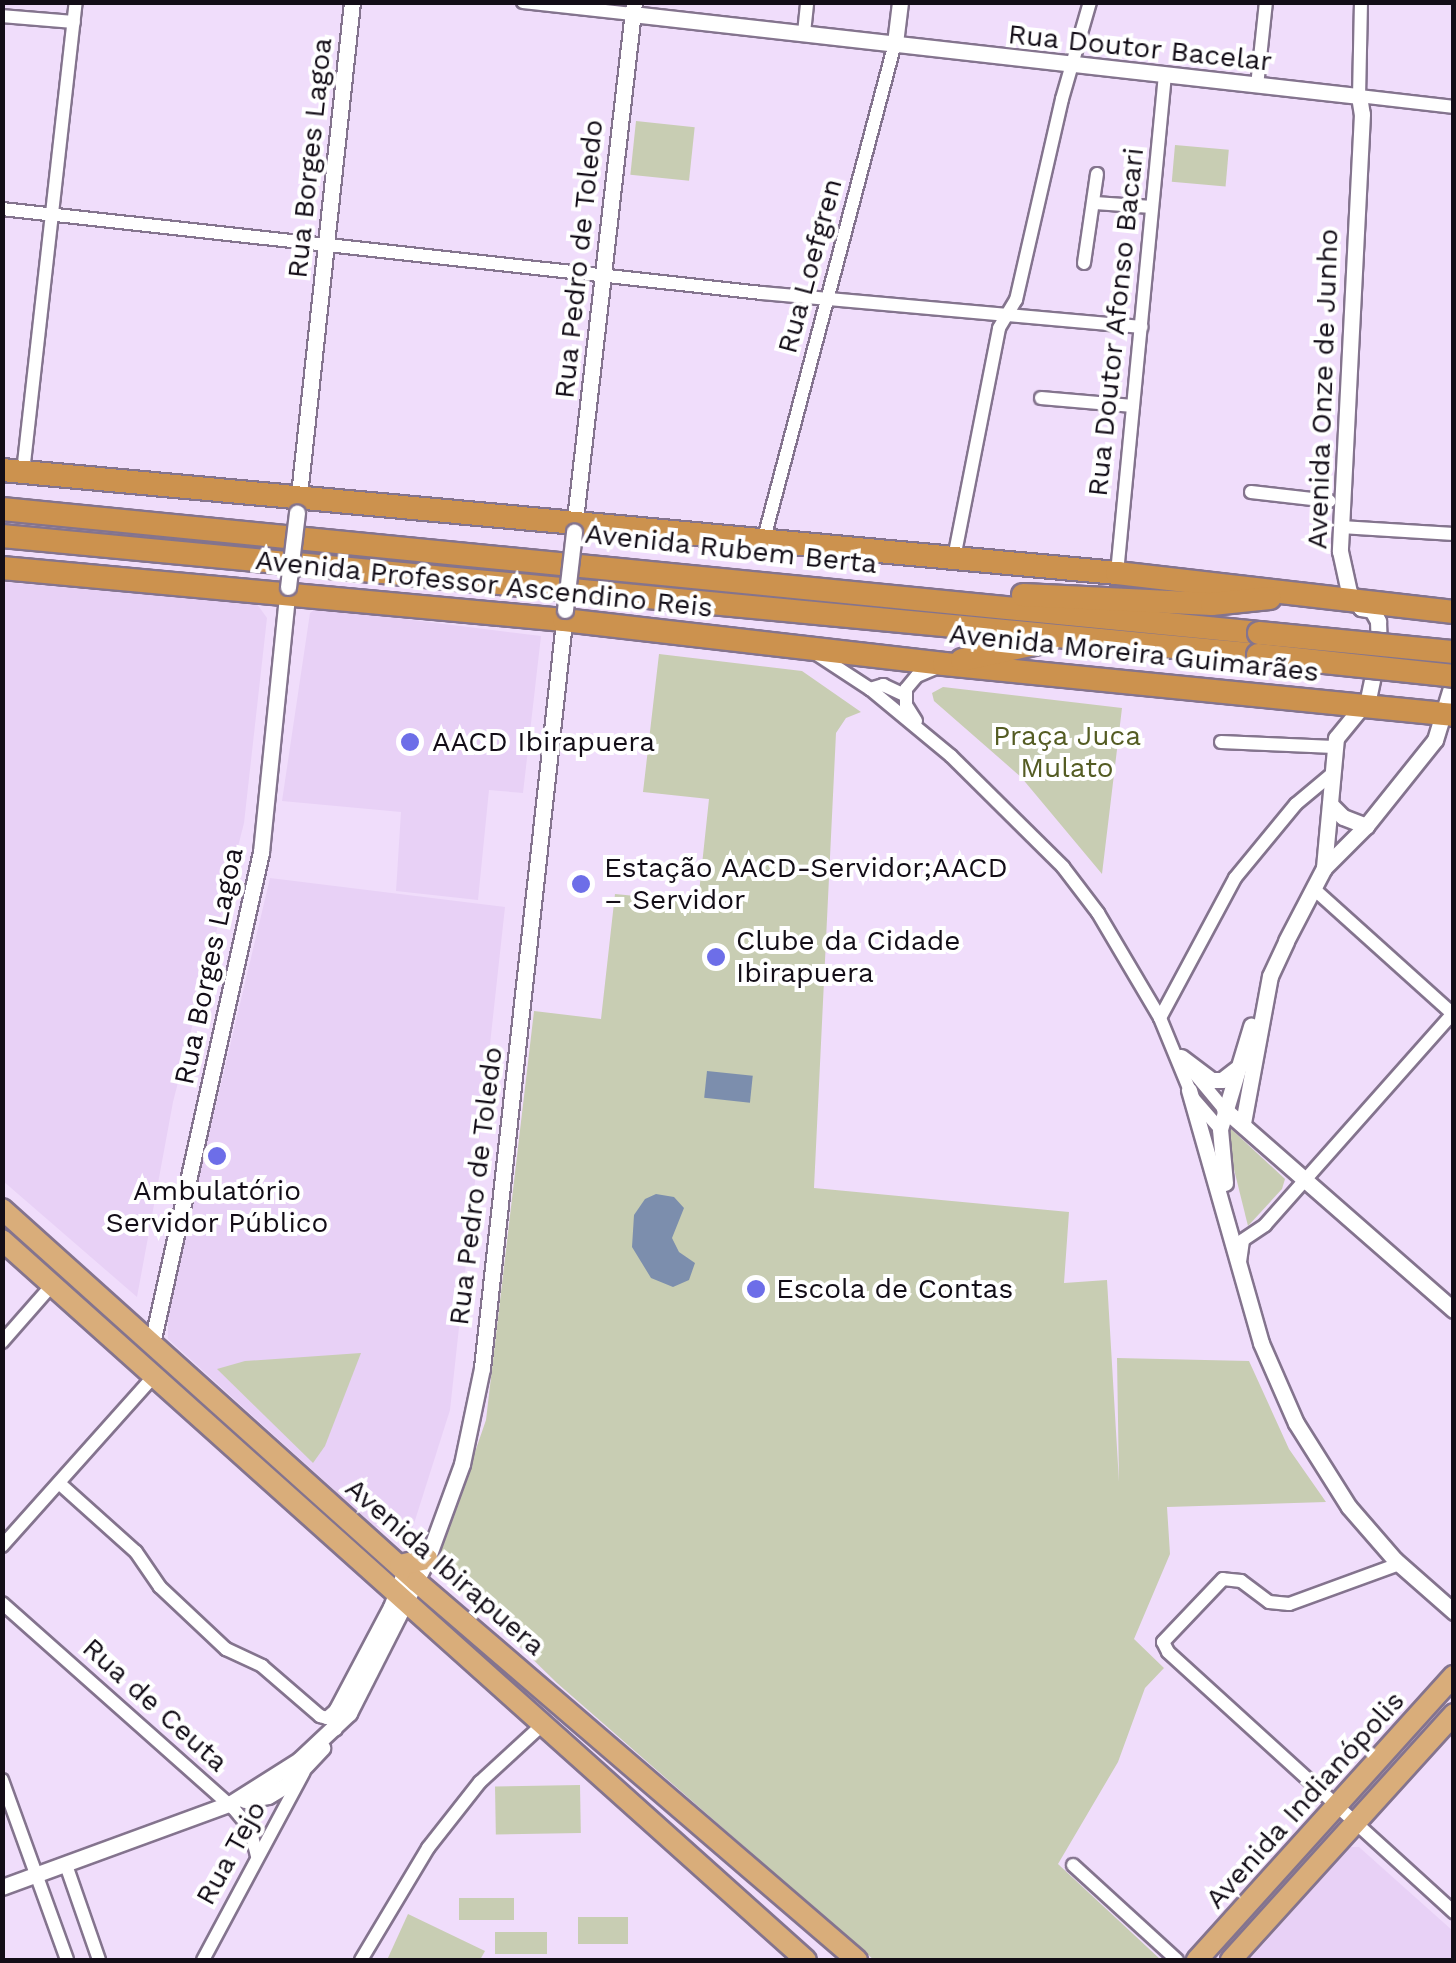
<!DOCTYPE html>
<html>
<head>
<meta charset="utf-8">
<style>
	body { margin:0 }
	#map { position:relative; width:1456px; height:1963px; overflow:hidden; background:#f0ddfb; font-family:"Work Sans",sans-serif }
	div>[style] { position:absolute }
	.built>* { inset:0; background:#e8d1f6 }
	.green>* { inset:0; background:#c8cdb3; transform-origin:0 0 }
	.water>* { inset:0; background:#7c8ead; transform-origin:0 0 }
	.roads { filter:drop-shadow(2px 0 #84748e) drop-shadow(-2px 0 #84748e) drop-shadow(0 2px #84748e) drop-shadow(0 -2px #84748e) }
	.minor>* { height:12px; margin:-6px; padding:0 6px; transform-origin:6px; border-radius:6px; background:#fff }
	.tertiary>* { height:15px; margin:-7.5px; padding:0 7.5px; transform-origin:7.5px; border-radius:7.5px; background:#fff }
	.primary>* { height:20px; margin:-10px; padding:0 10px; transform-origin:10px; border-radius:10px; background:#d9ad7a }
	.trunk>* { height:22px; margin:-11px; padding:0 11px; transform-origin:11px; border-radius:11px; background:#cc924e }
	.bridges { filter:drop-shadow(2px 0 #84748e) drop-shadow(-2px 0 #84748e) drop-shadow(0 2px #84748e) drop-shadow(0 -2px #84748e) }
	.tertiary-bridge>* { height:15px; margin:-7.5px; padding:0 7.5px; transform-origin:7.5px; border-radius:7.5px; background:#fff }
	.trunk-bridge>* { height:22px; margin:-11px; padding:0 11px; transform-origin:11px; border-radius:11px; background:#cc924e }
	.dots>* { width:28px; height:28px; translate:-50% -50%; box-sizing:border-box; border:5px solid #fff; border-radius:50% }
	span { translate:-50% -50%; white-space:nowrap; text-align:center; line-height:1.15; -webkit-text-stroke:8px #fff; paint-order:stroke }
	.street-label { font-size:28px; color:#130d17 }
	.park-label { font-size:28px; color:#545c23 }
	.poi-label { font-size:28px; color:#130d17 }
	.left { translate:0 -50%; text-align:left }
	.frame { position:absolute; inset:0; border:5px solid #130d17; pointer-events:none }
</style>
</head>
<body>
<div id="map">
	<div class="built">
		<i style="clip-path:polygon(3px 582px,257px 604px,267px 618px,244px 823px,173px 1102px,137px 1297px,3px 1181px)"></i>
		<i style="clip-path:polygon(316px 608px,541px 636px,523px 793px,489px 790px,478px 900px,396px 891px,401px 812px,282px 801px,310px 613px)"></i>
		<i style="clip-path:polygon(270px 878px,505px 907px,450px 1410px,411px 1533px,375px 1527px,168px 1339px,168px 1306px)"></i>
		<i style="clip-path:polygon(1350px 1847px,1359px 1847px,1453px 1931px,1453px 1960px,1249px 1960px)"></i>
	</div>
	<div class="green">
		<i style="left:636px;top:121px;width:59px;height:54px;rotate:6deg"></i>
		<i style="left:1175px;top:145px;width:54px;height:37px;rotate:5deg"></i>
		<i style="clip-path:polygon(659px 654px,802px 671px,861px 712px,846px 718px,836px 733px,814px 1188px,1069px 1212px,1064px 1283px,1107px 1280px,1119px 1482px,1117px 1358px,1249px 1361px,1289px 1449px,1326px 1502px,1167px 1507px,1170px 1554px,1134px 1639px,1164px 1668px,1145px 1688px,1118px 1762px,1058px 1864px,1161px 1960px,874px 1960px,557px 1683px,436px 1565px,486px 1420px,534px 1011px,601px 1019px,615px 894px,698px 902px,709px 799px,643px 792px)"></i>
		<i style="clip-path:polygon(943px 687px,1122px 708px,1102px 874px,1021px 777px,934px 701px,932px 693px)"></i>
		<i style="clip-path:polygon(1228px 1126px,1285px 1179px,1282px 1189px,1248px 1226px,1225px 1133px)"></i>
		<i style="clip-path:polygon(361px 1353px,325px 1446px,313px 1463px,217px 1369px,245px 1361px)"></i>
		<i style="left:580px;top:1785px;width:48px;height:85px;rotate:89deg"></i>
		<i style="left:514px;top:1898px;width:22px;height:55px;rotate:90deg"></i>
		<i style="clip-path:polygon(408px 1914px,485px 1951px,480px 1960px,387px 1960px)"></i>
		<i style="left:578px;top:1917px;width:50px;height:27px"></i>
		<i style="left:547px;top:1932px;width:22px;height:52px;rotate:90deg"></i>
	</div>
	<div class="water">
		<i style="left:707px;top:1071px;width:46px;height:27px;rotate:6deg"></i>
		<i style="clip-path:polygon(656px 1194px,674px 1197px,684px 1208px,672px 1238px,679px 1252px,695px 1263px,689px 1280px,673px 1287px,651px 1278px,632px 1247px,634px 1215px,645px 1199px)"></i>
	</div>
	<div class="roads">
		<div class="minor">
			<i style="left:523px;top:2px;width:110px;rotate:6.3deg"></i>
			<i style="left:1361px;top:2px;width:94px;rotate:91.2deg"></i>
			<i style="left:1359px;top:96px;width:96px;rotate:6.6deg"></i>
			<i style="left:2px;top:16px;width:72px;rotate:4.8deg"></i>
			<i style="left:804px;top:33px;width:31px;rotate:-84deg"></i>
			<i style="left:1257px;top:86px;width:84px;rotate:-83.9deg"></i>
			<i style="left:1095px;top:203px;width:57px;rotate:4deg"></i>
			<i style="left:2px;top:209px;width:765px;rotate:6.31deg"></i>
			<i style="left:762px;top:293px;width:381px;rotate:5.1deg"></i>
			<i style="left:1084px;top:263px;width:90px;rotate:-81.7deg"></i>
			<i style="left:1041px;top:398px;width:92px;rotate:5deg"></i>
			<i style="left:23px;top:472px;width:473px;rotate:-83.6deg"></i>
			<i style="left:1251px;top:492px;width:79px;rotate:6.6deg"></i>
			<i style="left:1341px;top:527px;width:113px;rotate:3.5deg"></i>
			<i style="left:763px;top:542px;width:516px;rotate:-75.18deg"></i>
			<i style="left:954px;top:558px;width:234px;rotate:-78.9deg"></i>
			<i style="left:999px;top:328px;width:33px;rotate:-59deg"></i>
			<i style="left:1016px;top:300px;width:206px;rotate:-77.1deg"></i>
			<i style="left:1062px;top:99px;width:101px;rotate:-73.9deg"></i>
			<i style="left:1117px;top:573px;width:499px;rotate:-84.5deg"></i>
			<i style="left:815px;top:653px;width:66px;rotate:33.2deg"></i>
			<i style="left:870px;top:689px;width:105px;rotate:39.6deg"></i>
			<i style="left:951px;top:756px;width:158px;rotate:44.7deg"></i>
			<i style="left:1063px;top:867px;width:58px;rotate:52.7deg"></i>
			<i style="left:1098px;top:913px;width:122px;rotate:59.4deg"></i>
			<i style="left:1160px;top:1018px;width:87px;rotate:67.6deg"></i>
			<i style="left:1193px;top:1098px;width:41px;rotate:48.9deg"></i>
			<i style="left:870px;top:689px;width:14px;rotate:-17deg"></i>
			<i style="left:883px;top:685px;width:23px;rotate:25deg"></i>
			<i style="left:916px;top:721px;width:19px;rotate:-122deg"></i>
			<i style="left:906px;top:705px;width:16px;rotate:-90deg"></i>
			<i style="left:906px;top:689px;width:17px;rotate:-50deg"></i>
			<i style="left:917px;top:676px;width:23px;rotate:-23deg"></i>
			<i style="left:1221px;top:742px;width:113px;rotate:2.5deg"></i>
			<i style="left:1314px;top:889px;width:188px;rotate:42deg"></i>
			<i style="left:1160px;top:1018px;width:159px;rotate:-61.8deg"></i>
			<i style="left:1235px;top:878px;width:96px;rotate:-50.5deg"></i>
			<i style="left:1296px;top:804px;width:47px;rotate:-39.8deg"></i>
			<i style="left:1184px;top:1061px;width:62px;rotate:50.2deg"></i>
			<i style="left:1240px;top:1262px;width:22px;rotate:-82deg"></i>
			<i style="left:1243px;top:1240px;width:27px;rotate:-34deg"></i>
			<i style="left:1265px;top:1225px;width:285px;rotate:-48.4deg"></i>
			<i style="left:2px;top:1342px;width:77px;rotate:-48.7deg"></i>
			<i style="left:59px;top:1483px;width:103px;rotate:41.9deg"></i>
			<i style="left:136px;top:1552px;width:42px;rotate:55.6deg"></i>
			<i style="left:160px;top:1587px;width:91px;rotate:43.2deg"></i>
			<i style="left:226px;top:1649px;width:40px;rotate:25deg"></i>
			<i style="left:262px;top:1666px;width:77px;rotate:40.8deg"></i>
			<i style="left:320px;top:1716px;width:7px;rotate:16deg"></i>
			<i style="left:327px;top:1718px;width:13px;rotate:-42deg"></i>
			<i style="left:2px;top:1546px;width:228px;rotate:-48.2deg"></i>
			<i style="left:1399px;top:1564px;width:117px;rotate:160deg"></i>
			<i style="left:1289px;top:1604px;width:20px;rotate:-174deg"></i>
			<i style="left:1269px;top:1602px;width:35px;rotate:-143deg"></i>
			<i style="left:1241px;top:1581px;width:18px;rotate:-174deg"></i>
			<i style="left:1223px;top:1579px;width:87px;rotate:133.6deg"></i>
			<i style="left:1163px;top:1642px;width:11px;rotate:63deg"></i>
			<i style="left:1168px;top:1652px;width:387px;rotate:42.3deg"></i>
			<i style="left:2px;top:1603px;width:310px;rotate:41.6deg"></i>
			<i style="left:234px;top:1809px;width:25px;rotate:50deg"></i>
			<i style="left:250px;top:1828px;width:29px;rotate:76deg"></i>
			<i style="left:2px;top:1780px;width:191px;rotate:70.1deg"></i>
			<i style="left:66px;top:1865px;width:101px;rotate:70.8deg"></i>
			<i style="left:1073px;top:1865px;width:141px;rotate:42.4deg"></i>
			<i style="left:203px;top:1960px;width:213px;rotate:-61.8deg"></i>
			<i style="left:361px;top:1960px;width:131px;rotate:-59.1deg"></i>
			<i style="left:428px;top:1848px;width:84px;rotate:-51.8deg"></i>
			<i style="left:480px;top:1782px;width:84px;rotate:-42.6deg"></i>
		</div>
		<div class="tertiary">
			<i style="left:632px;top:14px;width:732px;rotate:6.44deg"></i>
			<i style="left:1359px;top:96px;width:18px;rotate:81deg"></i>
			<i style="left:1362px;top:114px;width:438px;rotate:92.9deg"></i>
			<i style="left:1340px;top:551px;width:42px;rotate:77.6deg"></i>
			<i style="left:1349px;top:592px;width:20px;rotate:53deg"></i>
			<i style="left:1361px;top:608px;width:11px;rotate:10deg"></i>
			<i style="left:1372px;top:610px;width:13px;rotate:61deg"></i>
			<i style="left:1378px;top:621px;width:26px;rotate:88deg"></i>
			<i style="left:1379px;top:647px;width:53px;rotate:101.9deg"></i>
			<i style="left:1368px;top:699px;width:50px;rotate:129.4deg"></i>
			<i style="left:1336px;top:738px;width:131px;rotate:95.3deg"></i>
			<i style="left:895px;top:43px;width:41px;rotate:-83deg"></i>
			<i style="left:298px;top:504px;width:505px;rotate:-83.86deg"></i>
			<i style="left:574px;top:528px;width:529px;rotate:-83.49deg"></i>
			<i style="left:1330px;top:804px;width:18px;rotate:45deg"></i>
			<i style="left:1343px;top:817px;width:25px;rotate:21deg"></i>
			<i style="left:1181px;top:1057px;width:39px;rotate:37deg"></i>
			<i style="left:1212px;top:1080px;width:10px"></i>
			<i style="left:1222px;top:1080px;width:18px;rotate:-38deg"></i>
			<i style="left:1189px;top:1090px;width:263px;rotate:74.1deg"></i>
			<i style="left:1261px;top:1343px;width:87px;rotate:66.4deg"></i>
			<i style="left:1296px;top:1423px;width:99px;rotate:57.8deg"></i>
			<i style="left:1349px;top:1507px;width:70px;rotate:49deg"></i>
			<i style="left:1395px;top:1560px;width:79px;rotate:41.4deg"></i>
			<i style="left:1224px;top:1109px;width:305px;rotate:41.2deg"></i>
			<i style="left:1243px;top:1123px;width:149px;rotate:-79.6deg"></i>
			<i style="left:1270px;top:976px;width:38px;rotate:-65deg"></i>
			<i style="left:1286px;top:941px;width:82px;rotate:-62.5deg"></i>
			<i style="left:1324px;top:868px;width:59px;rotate:-45deg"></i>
			<i style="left:1366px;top:826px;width:110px;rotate:-51.3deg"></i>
			<i style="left:1435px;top:740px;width:65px;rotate:-73deg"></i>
			<i style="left:1225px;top:1183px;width:54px;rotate:-95.3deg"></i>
			<i style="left:1220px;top:1129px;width:108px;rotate:-73.2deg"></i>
			<i style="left:152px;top:1343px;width:503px;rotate:-77.48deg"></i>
			<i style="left:261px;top:852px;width:266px;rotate:-84.2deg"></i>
			<i style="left:334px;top:1728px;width:19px;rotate:-81deg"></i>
			<i style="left:337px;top:1709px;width:115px;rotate:-62.1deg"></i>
			<i style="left:391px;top:1607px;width:39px;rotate:-69deg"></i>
			<i style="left:245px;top:1800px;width:23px;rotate:-10deg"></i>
			<i style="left:268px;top:1796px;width:23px;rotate:-31deg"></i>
			<i style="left:288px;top:1784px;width:50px;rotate:-46.6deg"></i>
			<i style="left:2px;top:1887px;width:244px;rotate:-20.1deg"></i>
			<i style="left:231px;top:1803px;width:80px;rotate:-32.3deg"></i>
			<i style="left:299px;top:1760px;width:69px;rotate:-43.2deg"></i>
			<i style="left:349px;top:1713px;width:175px;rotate:-63.1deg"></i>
			<i style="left:428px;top:1557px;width:99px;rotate:-69.9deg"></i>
			<i style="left:462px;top:1464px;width:98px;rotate:-78.2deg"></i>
			<i style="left:482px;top:1368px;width:761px;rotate:-83.73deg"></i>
		</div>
		<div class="primary">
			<i style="left:2px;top:1209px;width:558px;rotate:41.95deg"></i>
			<i style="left:417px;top:1582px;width:580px;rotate:40.67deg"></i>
			<i style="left:2px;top:1240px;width:1079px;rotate:41.85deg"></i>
			<i style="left:400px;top:1565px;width:28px;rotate:-13deg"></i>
			<i style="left:1197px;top:1960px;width:383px;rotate:-47.9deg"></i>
			<i style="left:1231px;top:1960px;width:332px;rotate:-47.8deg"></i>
		</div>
		<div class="trunk">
			<i style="left:2px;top:470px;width:1120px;rotate:5.28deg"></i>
			<i style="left:1117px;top:573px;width:339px;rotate:6.6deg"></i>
			<i style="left:2px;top:509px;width:1263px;rotate:5.63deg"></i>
			<i style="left:2px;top:536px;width:1262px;rotate:5.41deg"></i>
			<i style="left:2px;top:568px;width:564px;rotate:5.29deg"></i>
			<i style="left:564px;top:620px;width:383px;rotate:6.6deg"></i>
			<i style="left:944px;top:664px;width:513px;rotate:5.71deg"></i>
			<i style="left:1023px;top:595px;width:189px;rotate:2.7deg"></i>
			<i style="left:1212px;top:604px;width:58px;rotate:-5.9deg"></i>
			<i style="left:962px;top:660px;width:88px;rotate:-12.5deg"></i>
		</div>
	</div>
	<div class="bridges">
		<div class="tertiary-bridge">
			<i style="left:288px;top:587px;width:75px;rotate:-83.1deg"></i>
			<i style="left:565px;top:610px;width:79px;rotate:-83.4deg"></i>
		</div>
		<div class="trunk-bridge">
			<i style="left:1259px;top:633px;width:196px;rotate:5.6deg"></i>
			<i style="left:1258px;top:655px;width:197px;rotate:6.1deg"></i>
		</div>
	</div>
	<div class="dots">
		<i style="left:410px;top:742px;background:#6d6ee8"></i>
		<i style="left:581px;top:884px;background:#6d6ee8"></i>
		<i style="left:716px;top:957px;background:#6d6ee8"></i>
		<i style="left:217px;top:1156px;background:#6d6ee8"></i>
		<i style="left:756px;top:1289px;background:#6d6ee8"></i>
	</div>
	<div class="street-label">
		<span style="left:1140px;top:48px;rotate:6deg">Rua Doutor Bacelar</span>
		<span style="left:310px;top:158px;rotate:-84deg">Rua Borges Lagoa</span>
		<span style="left:579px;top:259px;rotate:-84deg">Rua Pedro de Toledo</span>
		<span style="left:810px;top:266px;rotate:-75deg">Rua Loefgren</span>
		<span style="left:1116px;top:322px;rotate:-84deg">Rua Doutor Afonso Bacari</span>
		<span style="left:1323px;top:389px;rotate:-88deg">Avenida Onze de Junho</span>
		<span style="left:731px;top:549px;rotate:6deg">Avenida Rubem Berta</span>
		<span style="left:484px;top:584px;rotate:6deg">Avenida Professor Ascendino Reis</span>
		<span style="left:1134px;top:653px;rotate:6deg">Avenida Moreira Guimarães</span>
		<span style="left:209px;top:966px;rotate:-78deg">Rua Borges Lagoa</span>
		<span style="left:476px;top:1186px;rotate:-83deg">Rua Pedro de Toledo</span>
		<span style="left:445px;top:1567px;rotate:41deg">Avenida Ibirapuera</span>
		<span style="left:155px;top:1705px;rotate:42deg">Rua de Ceuta</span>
		<span style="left:1305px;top:1800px;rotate:-48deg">Avenida Indianópolis</span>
		<span style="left:231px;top:1853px;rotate:-61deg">Rua Tejo</span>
	</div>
	<div class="park-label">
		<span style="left:1067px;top:752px">Praça Juca<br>Mulato</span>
	</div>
	<div class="poi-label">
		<span class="left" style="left:432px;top:742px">AACD Ibirapuera</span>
		<span class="left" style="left:604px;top:884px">Estação AACD-Servidor;AACD<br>– Servidor</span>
		<span class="left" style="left:736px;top:957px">Clube da Cidade<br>Ibirapuera</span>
		<span style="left:217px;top:1207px">Ambulatório<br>Servidor Público</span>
		<span class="left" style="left:776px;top:1289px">Escola de Contas</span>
	</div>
	<div class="frame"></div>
</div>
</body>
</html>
